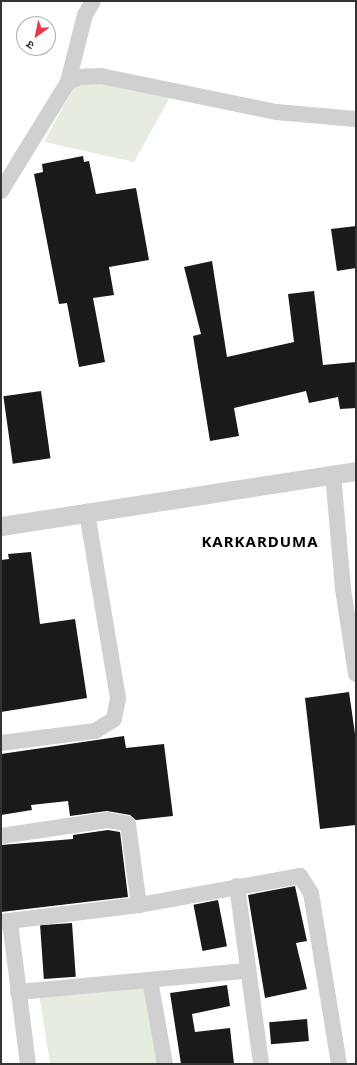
<!DOCTYPE html>
<html>
<head>
<meta charset="utf-8">
<style>
	body { margin:0 }
	#map { position:relative; width:357px; height:1065px; overflow:hidden; background:#fff; font-family:"Noto Sans","Noto Sans Devanagari",sans-serif }
	div>[style] { position:absolute }
	.green>* { inset:0; background:#e6ecdf }
	.building>* { inset:0; background:#1a1a1a; transform-origin:0 0 }
	.minor>* { height:16px; margin:-8px; padding:0 8px; transform-origin:8px; border-radius:8px; background:#d0d0d0 }
	.tertiary>* { height:19px; margin:-9.5px; padding:0 9.5px; transform-origin:9.5px; border-radius:9.5px; background:#d0d0d0 }
	span { translate:-50% -50%; white-space:nowrap; text-align:center; line-height:1.15; -webkit-text-stroke:4px #fff; paint-order:stroke }
	.district-label { font-size:15px; color:#000; font-weight:700; letter-spacing:1px }
	.frame { position:absolute; inset:0; border:2px solid #333; pointer-events:none }
	.north { position:absolute; left:16px; top:16px; width:40px; height:40px; box-sizing:border-box; background:#fff; border:1px solid #adadad; border-radius:50%; rotate:213deg; font-size:11px; font-weight:700; line-height:16px; text-align:center; color:#333 }
	.north::after { content:''; display:block; margin:auto; width:14px; height:18px; background:#e63946; clip-path:polygon(50% 0,100% 100%,50% 72%,0 100%) }
</style>
</head>
<body>
<div id="map">
	<div class="green">
		<i style="clip-path:polygon(85px 67px,173px 92px,134px 162px,44px 142px)"></i>
		<i style="clip-path:polygon(148px 981px,161px 1064px,50px 1064px,39px 993px)"></i>
	</div>
	<div class="building">
		<i style="clip-path:polygon(83px 156px,84px 162px,89px 161px,96px 194px,136px 188px,149px 260px,109px 267px,114px 295px,93px 298px,105px 362px,79px 367px,67px 303px,59px 304px,34px 174px,43px 172px,42px 164px)"></i>
		<i style="clip-path:polygon(356px 226px,356px 268px,337px 271px,331px 229px)"></i>
		<i style="clip-path:polygon(212px 261px,227px 357px,294px 342px,288px 294px,314px 291px,323px 365px,356px 362px,356px 408px,340px 409px,338px 397px,309px 403px,306px 391px,234px 408px,239px 436px,210px 441px,193px 336px,201px 334px,184px 267px)"></i>
		<i style="left:41px;top:391px;width:68px;height:38px;rotate:82deg"></i>
		<i style="clip-path:polygon(31px 552px,40px 624px,75px 619px,87px 698px,1px 712px,1px 560px,9px 559px,8px 554px)"></i>
		<i style="clip-path:polygon(349px 692px,356px 741px,356px 825px,320px 829px,305px 698px)"></i>
		<i style="clip-path:polygon(124px 736px,126px 748px,164px 744px,173px 816px,136px 820px,130px 815px,107px 811px,70px 816px,68px 801px,31px 805px,32px 810px,1px 815px,1px 754px)"></i>
		<i style="clip-path:polygon(108px 830px,120px 832px,128px 897px,1px 912px,1px 845px,73px 839px,73px 835px)"></i>
		<i style="clip-path:polygon(295px 886px,307px 941px,296px 943px,307px 989px,265px 998px,248px 895px)"></i>
		<i style="left:218px;top:900px;width:47px;height:25px;rotate:79deg"></i>
		<i style="left:72px;top:923px;width:54px;height:32px;rotate:86deg"></i>
		<i style="clip-path:polygon(227px 985px,230px 1006px,192px 1014px,195px 1032px,230px 1028px,234px 1064px,181px 1064px,170px 993px)"></i>
		<i style="left:307px;top:1019px;width:22px;height:38px;rotate:85deg"></i>
	</div>
	<div class="minor">
		<i style="left:68px;top:82px;width:69px;rotate:-75.8deg"></i>
		<i style="left:85px;top:15px;width:16px;rotate:-60deg"></i>
		<i style="left:1px;top:191px;width:128px;rotate:-58.4deg"></i>
		<i style="left:68px;top:82px;width:13px;rotate:-23deg"></i>
		<i style="left:80px;top:77px;width:21px;rotate:-3deg"></i>
		<i style="left:101px;top:76px;width:179px;rotate:11.6deg"></i>
		<i style="left:276px;top:112px;width:80px;rotate:5deg"></i>
		<i style="left:333px;top:474px;width:115px;rotate:85deg"></i>
		<i style="left:343px;top:589px;width:86px;rotate:81.3deg"></i>
		<i style="left:1px;top:743px;width:95px;rotate:-7.3deg"></i>
		<i style="left:95px;top:731px;width:22px;rotate:-32deg"></i>
		<i style="left:114px;top:719px;width:21px;rotate:-79deg"></i>
		<i style="left:118px;top:698px;width:189px;rotate:-99.5deg"></i>
		<i style="left:1px;top:836px;width:108px;rotate:-8.5deg"></i>
		<i style="left:108px;top:820px;width:20px;rotate:11deg"></i>
		<i style="left:128px;top:824px;width:82px;rotate:82.3deg"></i>
		<i style="left:237px;top:886px;width:180px;rotate:82.3deg"></i>
		<i style="left:1px;top:922px;width:139px;rotate:-7deg"></i>
		<i style="left:139px;top:905px;width:164px;rotate:-10.2deg"></i>
		<i style="left:300px;top:876px;width:20px;rotate:57deg"></i>
		<i style="left:311px;top:893px;width:173px;rotate:80.7deg"></i>
		<i style="left:10px;top:922px;width:143px;rotate:82.8deg"></i>
		<i style="left:150px;top:980px;width:85px;rotate:79.9deg"></i>
		<i style="left:18px;top:992px;width:229px;rotate:-5.3deg"></i>
	</div>
	<div class="tertiary">
		<i style="left:1px;top:526px;width:359px;rotate:-8.8deg"></i>
	</div>
	<div class="district-label">
		<span style="left:260px;top:542px">KARKARDUMA</span>
	</div>
	<div class="frame"></div>
	<div class="north">उ</div>
</div>
</body>
</html>
